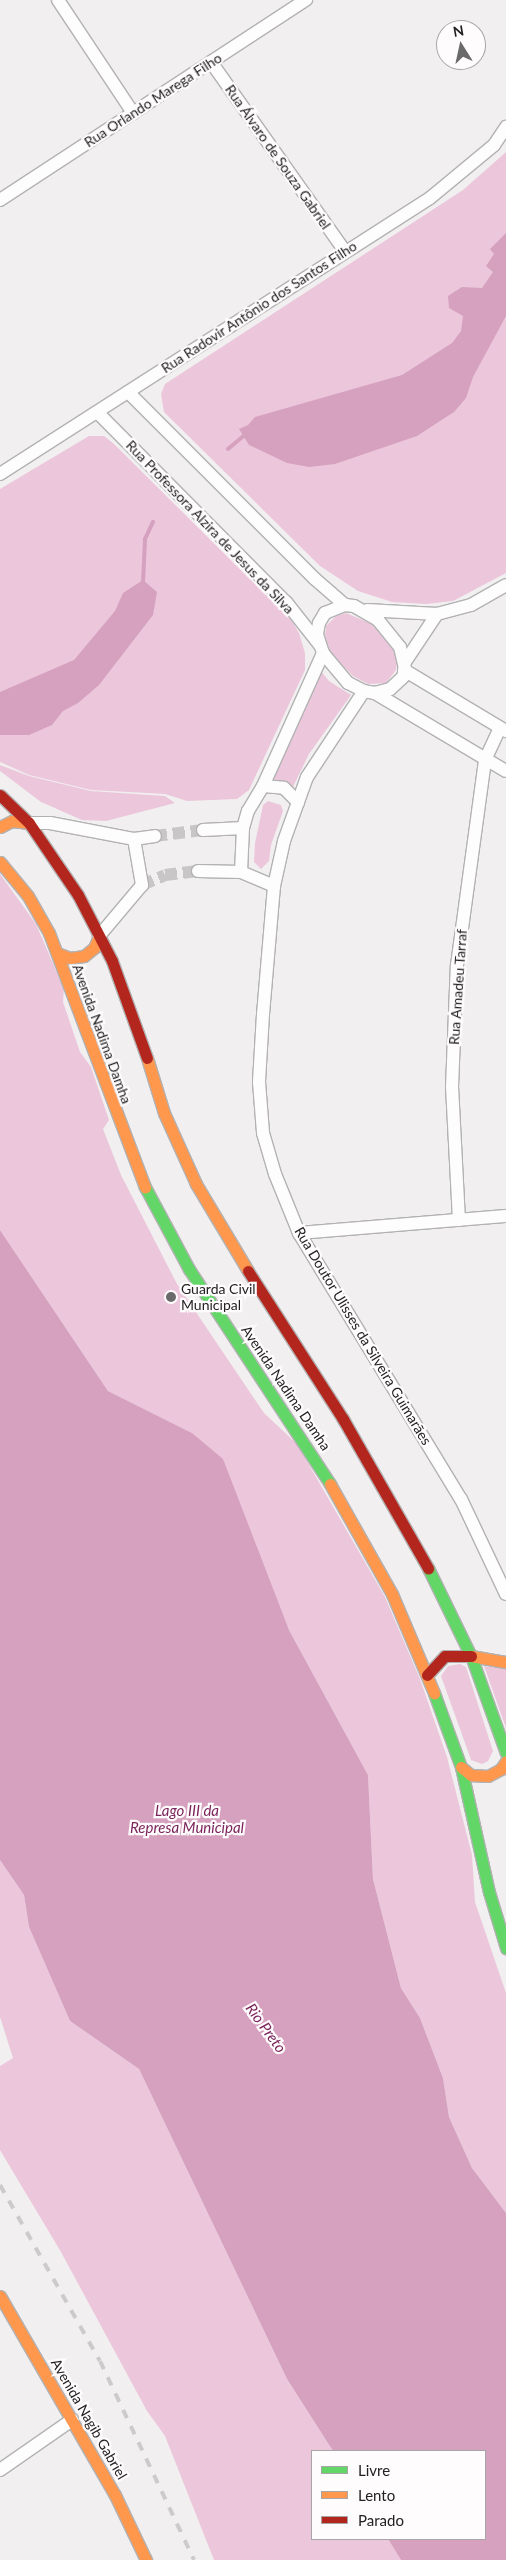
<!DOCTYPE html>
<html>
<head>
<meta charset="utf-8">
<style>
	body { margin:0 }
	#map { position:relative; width:506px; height:2560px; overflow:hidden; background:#f1eff0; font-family:Lato,sans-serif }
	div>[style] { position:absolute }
	.green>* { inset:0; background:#ecc7db }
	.water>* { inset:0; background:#d5a1be }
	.stream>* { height:4px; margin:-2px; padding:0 2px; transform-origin:2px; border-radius:2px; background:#d5a1be }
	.street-tunnel>* { height:12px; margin-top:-6px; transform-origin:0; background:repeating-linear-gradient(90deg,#c8c6c7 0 12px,transparent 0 18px) }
	.roads { filter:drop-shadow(1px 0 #b3b2b3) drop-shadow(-1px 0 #b3b2b3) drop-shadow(0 1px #b3b2b3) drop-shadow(0 -1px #b3b2b3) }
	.street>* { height:12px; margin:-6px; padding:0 6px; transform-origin:6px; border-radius:6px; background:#fdfdfd }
	.fast>* { height:11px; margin:-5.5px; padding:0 5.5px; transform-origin:5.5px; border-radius:5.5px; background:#63d668 }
	.slow>* { height:11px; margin:-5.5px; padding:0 5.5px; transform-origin:5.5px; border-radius:5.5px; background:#ff974d }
	.jam>* { height:11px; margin:-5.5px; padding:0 5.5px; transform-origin:5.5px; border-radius:5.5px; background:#b3261e }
	.rail>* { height:4px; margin-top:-2px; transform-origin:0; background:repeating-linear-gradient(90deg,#cccbcc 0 9px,transparent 0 18px) }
	.dots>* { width:14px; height:14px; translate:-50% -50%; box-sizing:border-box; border:2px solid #fffcfd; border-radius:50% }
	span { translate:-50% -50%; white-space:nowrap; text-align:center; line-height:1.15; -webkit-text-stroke:4.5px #fffcfd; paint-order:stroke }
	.street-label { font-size:14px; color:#232223 }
	.poi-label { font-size:14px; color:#232223 }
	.left { translate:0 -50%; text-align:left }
	.water-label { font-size:15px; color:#7b255b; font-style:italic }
	.legend { position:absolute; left:311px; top:2450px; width:175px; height:90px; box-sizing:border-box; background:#fffcfd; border:1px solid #a7a5a6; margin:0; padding:6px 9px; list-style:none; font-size:15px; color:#232223 }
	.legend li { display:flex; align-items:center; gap:10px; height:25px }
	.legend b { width:25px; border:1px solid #a7a5a6 }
	.north { position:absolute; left:436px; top:20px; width:50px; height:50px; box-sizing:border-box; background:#fffcfd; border:1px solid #a7a5a6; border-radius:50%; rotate:350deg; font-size:14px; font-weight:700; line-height:20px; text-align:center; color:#232223 }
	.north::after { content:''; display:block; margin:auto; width:18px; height:22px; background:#6b6a6b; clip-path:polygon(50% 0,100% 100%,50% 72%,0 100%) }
</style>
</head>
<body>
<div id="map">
	<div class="green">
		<i style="clip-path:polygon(506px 152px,506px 573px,453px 601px,426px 604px,392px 602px,358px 591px,320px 566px,164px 412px,161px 394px,165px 384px,463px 190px)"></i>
		<i style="clip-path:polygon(89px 436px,104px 436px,114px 444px,292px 621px,299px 633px,305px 653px,305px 670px,249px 790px,237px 799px,187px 801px,165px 794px,91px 790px,29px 775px,0 762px,0 489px)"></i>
		<i style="clip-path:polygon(346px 613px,372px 624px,393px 650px,397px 661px,396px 670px,386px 683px,368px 684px,353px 676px,331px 654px,325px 636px,326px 626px,336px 616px)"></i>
		<i style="clip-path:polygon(320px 670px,329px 681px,351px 695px,309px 754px,292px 789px,273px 781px)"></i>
		<i style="clip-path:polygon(0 765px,29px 776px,91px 791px,165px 796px,175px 803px,106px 821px,82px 820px,41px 802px,0 771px)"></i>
		<i style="clip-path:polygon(268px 801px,281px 805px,283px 811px,271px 845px,269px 861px,261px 869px,254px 862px,255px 843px,263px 805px)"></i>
		<i style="clip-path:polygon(0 874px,36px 924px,64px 989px,63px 1002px,80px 1052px,91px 1067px,109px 1120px,103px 1129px,121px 1175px,177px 1284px,264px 1413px,297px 1444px,385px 1597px,420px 1679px,447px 1757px,472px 1855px,475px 1902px,506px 1993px,506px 2213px,472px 2168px,449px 2117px,443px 2078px,420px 2018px,401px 1988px,373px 1879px,368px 1775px,289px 1630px,266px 1577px,192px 1433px,108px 1391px,0 1230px)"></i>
		<i style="clip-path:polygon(460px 1664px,466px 1667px,493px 1751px,488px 1761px,482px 1764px,471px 1760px,441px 1676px,448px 1666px)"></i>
		<i style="clip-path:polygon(484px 1666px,506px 1669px,506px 1728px)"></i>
		<i style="clip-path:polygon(0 1860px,24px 1895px,29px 1927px,70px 2021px,139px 2069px,287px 2379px,333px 2451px,312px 2451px,312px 2539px,388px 2539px,401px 2560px,214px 2560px,165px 2436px,147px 2411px,61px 2252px,0 2150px,0 2066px,13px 2058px,0 2017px)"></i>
	</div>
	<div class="water">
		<i style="clip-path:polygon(506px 233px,506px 316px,473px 377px,466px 398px,454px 412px,417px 436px,335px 464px,309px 467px,287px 463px,249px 445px,239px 429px,248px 425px,255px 417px,402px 375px,452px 343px,461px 331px,463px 316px,449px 308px,448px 296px,462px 287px,482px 288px,493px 272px,486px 266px,494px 254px,490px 249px)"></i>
		<i style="clip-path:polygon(143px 580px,157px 592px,153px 615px,99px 685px,78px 703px,63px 711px,52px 725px,29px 735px,0 735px,0 692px,74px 660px,115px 611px,123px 593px)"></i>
		<i style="clip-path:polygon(0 1230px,108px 1391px,192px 1433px,223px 1459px,289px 1630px,368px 1775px,373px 1879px,401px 1988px,420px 2018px,443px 2078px,449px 2117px,472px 2168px,506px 2213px,506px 2560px,401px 2560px,388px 2539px,485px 2539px,485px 2451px,333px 2451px,287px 2379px,139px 2069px,70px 2021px,29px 1927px,24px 1895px,0 1860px)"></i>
	</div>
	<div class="stream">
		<i style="left:228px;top:449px;width:23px;rotate:-40deg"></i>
		<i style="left:143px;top:583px;width:44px;rotate:-87.4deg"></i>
		<i style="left:145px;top:539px;width:19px;rotate:-65deg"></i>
	</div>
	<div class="street-tunnel">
		<i style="left:155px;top:836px;width:48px;rotate:-7.1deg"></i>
		<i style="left:142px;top:885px;width:25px;rotate:-23deg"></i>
		<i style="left:165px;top:875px;width:33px;rotate:-7deg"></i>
	</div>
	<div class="roads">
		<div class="street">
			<i style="left:58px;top:0;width:136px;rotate:56.4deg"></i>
			<i style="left:211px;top:62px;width:232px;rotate:54.7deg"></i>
			<i style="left:0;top:200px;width:366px;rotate:-33.2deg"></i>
			<i style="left:128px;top:392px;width:264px;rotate:45deg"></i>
			<i style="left:315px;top:579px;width:40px;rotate:41deg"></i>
			<i style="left:97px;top:412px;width:268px;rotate:45.2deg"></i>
			<i style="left:286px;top:602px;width:55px;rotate:51.7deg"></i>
			<i style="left:0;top:474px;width:511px;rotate:-32.69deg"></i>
			<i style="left:430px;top:198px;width:83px;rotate:-39.6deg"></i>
			<i style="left:494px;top:145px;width:22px;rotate:-56deg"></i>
			<i style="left:345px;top:605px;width:9px;rotate:6deg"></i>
			<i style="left:354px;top:606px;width:28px;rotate:30deg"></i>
			<i style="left:378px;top:620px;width:35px;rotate:51deg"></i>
			<i style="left:400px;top:647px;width:23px;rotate:77deg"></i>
			<i style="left:405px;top:669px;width:8px;rotate:104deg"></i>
			<i style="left:403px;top:677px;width:18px;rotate:137deg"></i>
			<i style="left:390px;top:689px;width:16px;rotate:165deg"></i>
			<i style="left:375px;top:693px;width:11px;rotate:-170deg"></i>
			<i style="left:364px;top:691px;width:18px;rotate:-153deg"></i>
			<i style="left:348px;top:683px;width:39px;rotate:-130deg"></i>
			<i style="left:323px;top:653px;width:20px;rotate:-108deg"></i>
			<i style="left:317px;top:634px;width:11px;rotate:-80deg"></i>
			<i style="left:319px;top:623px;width:12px;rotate:-59deg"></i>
			<i style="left:325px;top:613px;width:22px;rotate:-22deg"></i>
			<i style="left:367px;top:610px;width:70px;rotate:3.3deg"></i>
			<i style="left:437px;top:614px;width:35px;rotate:-15deg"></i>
			<i style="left:471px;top:605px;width:40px;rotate:-29.7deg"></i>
			<i style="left:405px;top:662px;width:58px;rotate:-56.3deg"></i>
			<i style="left:404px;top:670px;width:119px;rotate:30.9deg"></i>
			<i style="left:364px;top:691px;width:103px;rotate:123.5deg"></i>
			<i style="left:307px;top:777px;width:68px;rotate:109.8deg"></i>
			<i style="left:284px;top:841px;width:46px;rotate:102.5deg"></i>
			<i style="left:274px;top:886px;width:128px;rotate:94.9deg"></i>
			<i style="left:263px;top:1014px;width:68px;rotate:93.4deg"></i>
			<i style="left:259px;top:1082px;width:51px;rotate:85.5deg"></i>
			<i style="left:263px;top:1133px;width:43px;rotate:73.7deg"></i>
			<i style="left:275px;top:1174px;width:64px;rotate:67.9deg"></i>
			<i style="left:299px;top:1233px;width:311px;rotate:58.7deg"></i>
			<i style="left:461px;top:1499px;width:105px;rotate:64.7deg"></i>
			<i style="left:375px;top:693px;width:152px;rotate:30.8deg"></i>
			<i style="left:263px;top:786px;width:21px;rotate:5deg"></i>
			<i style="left:284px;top:788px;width:20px;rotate:45deg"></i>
			<i style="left:29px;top:823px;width:21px"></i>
			<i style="left:50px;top:823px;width:86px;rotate:10.8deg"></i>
			<i style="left:134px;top:839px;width:47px;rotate:80.1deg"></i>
			<i style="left:142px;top:885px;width:67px;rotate:130.1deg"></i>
			<i style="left:203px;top:830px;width:40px;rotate:-2.9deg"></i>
			<i style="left:134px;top:839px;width:21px;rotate:-8deg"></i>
			<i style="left:198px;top:871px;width:43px;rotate:1.3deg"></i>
			<i style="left:241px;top:872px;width:36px;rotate:23deg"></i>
			<i style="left:241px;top:872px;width:44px;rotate:-87.4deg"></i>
			<i style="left:243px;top:828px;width:18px;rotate:-74deg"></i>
			<i style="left:248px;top:811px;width:29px;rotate:-59deg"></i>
			<i style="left:263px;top:786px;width:146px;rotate:-65.7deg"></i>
			<i style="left:459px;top:1220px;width:133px;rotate:-93deg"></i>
			<i style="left:452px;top:1087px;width:122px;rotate:-87.7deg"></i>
			<i style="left:457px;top:965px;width:207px;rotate:-82.2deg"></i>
			<i style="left:485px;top:760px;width:35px;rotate:-65deg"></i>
			<i style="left:299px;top:1233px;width:208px;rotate:-4.7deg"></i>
			<i style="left:0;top:2470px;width:88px;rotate:-34.8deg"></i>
		</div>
		<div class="fast">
			<i style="left:145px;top:1187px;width:93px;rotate:61.8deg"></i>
			<i style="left:189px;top:1269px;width:257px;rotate:56.7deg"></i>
			<i style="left:428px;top:1568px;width:98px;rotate:64deg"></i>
			<i style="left:471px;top:1656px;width:103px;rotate:70.2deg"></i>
			<i style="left:434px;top:1693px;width:79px;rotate:70deg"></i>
			<i style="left:461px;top:1767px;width:128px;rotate:77.4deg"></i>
			<i style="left:489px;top:1892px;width:59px;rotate:73.1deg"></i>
		</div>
		<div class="slow">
			<i style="left:0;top:827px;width:13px;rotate:-27deg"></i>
			<i style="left:12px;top:821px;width:17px;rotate:7deg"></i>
			<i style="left:0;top:862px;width:44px;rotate:50.5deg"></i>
			<i style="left:28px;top:896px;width:43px;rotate:60.4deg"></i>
			<i style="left:49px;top:933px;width:272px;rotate:69.3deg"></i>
			<i style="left:57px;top:953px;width:14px;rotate:21deg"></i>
			<i style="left:70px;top:958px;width:14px;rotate:-8deg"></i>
			<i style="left:84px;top:956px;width:13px;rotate:-39deg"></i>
			<i style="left:94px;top:948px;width:13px;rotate:-67deg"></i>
			<i style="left:147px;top:1058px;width:58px;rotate:72.8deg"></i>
			<i style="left:164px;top:1113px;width:78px;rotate:65.7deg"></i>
			<i style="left:196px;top:1184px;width:101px;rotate:59.1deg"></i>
			<i style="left:330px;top:1484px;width:126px;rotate:60.6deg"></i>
			<i style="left:392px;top:1594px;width:108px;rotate:67deg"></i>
			<i style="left:471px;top:1656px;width:36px;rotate:10deg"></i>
			<i style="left:461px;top:1767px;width:13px;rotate:39deg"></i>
			<i style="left:471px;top:1775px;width:17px;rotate:3deg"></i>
			<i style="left:488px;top:1776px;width:15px;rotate:-28deg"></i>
			<i style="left:501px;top:1769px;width:9px;rotate:-58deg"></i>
			<i style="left:0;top:2296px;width:230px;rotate:60deg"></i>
			<i style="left:115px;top:2495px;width:72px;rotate:64.5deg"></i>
		</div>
		<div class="jam">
			<i style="left:0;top:795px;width:40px;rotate:44deg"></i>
			<i style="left:29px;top:823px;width:87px;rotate:55.8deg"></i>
			<i style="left:78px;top:895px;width:74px;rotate:62.7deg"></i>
			<i style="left:112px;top:961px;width:103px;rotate:70.2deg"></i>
			<i style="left:248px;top:1271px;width:176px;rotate:57.3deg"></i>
			<i style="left:343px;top:1419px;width:172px;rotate:60.3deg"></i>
			<i style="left:427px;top:1675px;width:26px;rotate:-47deg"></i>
			<i style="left:445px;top:1656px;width:26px"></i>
		</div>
	</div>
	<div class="rail">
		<i style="left:0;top:2185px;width:202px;rotate:60.4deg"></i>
		<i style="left:100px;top:2361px;width:220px;rotate:64.7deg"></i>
	</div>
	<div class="dots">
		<i style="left:171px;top:1297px;background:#6b6a6b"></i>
	</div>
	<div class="street-label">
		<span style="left:153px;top:100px;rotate:-33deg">Rua Orlando Marega Filho</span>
		<span style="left:278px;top:157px;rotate:55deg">Rua Álvaro de Souza Gabriel</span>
		<span style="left:259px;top:307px;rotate:-33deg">Rua Radovir Antônio dos Santos Filho</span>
		<span style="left:210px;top:527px;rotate:46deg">Rua Professora Alzira de Jesus da Silva</span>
		<span style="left:458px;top:987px;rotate:-86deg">Rua Amadeu Tarraf</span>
		<span style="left:102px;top:1034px;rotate:70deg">Avenida Nadima Damha</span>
		<span style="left:363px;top:1336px;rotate:59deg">Rua Doutor Ulisses da Silveira Guimarães</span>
		<span style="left:286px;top:1388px;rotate:56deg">Avenida Nadima Damha</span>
		<span style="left:89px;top:2419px;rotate:60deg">Avenida Nagib Gabriel</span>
	</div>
	<div class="poi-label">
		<span class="left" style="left:181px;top:1297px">Guarda Civil<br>Municipal</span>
	</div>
	<div class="water-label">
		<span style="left:187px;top:1819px">Lago III da<br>Represa Municipal</span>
		<span style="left:266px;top:2028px;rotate:54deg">Rio Preto</span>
	</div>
	<ul class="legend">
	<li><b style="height:6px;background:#63d668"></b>Livre</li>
	<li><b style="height:6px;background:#ff974d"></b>Lento</li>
	<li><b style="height:6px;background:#b3261e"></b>Parado</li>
	</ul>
	<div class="north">N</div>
</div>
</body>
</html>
